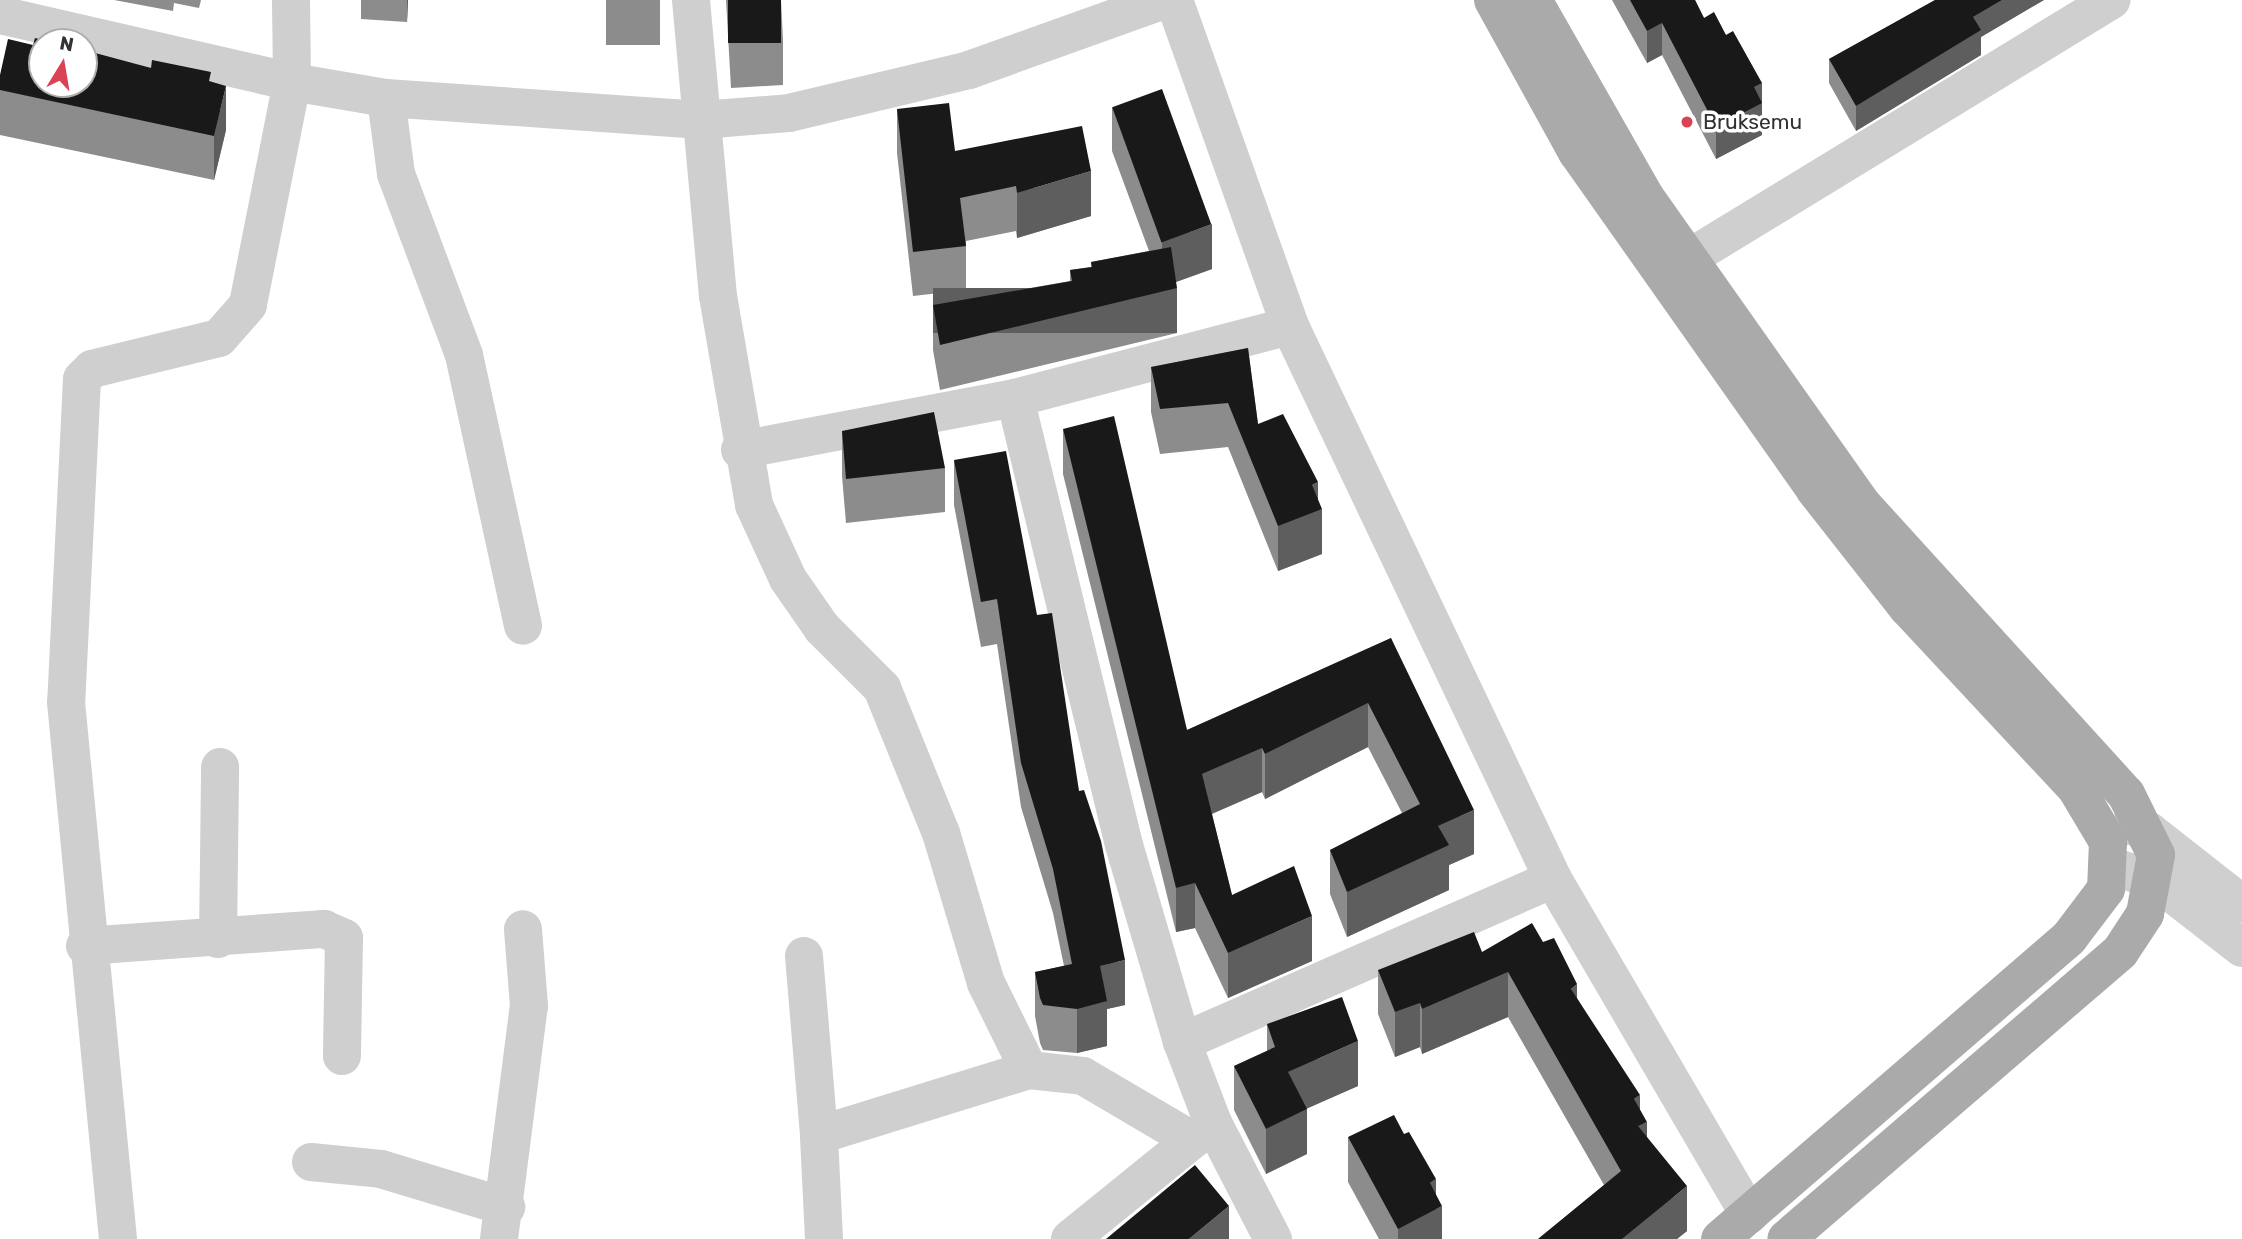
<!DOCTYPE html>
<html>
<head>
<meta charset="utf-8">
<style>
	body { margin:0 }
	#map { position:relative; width:2242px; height:1239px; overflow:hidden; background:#fff; font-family:Rubik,sans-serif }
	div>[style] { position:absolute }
	.minor>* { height:38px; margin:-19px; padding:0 19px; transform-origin:19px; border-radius:19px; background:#cfcfcf }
	.major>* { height:38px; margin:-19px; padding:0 19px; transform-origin:19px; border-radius:19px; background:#aaa }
	.wall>* { inset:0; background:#8c8c8c; transform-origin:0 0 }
	.shaded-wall>* { inset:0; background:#5e5e5e; transform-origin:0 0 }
	.building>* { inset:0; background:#191919; transform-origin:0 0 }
	.dots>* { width:19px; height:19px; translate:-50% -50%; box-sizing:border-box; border:4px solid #fff; border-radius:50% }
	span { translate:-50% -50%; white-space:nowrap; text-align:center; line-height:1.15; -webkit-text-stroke:7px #fff; paint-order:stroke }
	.poi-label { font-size:21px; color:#323232 }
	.left { translate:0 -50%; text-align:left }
	.north { position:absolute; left:28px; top:28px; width:70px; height:70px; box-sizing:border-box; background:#fff; border:2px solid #adadad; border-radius:50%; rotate:11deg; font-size:19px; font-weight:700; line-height:28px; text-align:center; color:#323232 }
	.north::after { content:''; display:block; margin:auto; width:24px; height:32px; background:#da4354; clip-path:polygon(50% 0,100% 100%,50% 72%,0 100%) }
</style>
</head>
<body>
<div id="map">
	<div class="minor">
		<i style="left:291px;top:0;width:82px;rotate:89.3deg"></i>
		<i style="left:292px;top:82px;width:95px;rotate:9.7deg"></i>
		<i style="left:386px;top:98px;width:316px;rotate:4deg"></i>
		<i style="left:701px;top:120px;width:88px;rotate:-4.5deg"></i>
		<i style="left:789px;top:113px;width:185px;rotate:-13.4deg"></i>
		<i style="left:969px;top:70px;width:207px;rotate:-19.7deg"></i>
		<i style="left:691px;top:0;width:297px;rotate:84.8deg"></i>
		<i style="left:718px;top:296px;width:212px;rotate:80.2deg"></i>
		<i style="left:754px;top:505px;width:81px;rotate:65.3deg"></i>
		<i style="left:788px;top:579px;width:60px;rotate:55.2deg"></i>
		<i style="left:822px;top:628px;width:85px;rotate:45deg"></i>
		<i style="left:882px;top:688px;width:157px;rotate:67.9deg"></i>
		<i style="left:941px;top:833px;width:157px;rotate:73.3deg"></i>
		<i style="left:986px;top:983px;width:97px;rotate:63.7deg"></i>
		<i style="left:1029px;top:1070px;width:54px;rotate:6.3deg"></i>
		<i style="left:1083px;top:1076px;width:124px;rotate:30.5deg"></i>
		<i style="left:1174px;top:0;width:346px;rotate:70.4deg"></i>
		<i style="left:1290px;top:326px;width:612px;rotate:64.56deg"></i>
		<i style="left:1553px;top:879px;width:389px;rotate:59.7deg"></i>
		<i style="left:0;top:15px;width:300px;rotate:12.9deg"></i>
		<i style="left:292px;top:82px;width:227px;rotate:101.2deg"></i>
		<i style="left:248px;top:305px;width:44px;rotate:131.3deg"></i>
		<i style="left:219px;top:338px;width:131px;rotate:166.3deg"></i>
		<i style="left:92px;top:369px;width:14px;rotate:135deg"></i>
		<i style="left:82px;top:379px;width:323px;rotate:92.8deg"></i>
		<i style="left:66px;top:702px;width:540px;rotate:84.47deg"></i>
		<i style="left:386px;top:98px;width:77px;rotate:82.5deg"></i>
		<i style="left:396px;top:174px;width:193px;rotate:69.4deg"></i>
		<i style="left:464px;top:355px;width:277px;rotate:77.7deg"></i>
		<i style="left:1689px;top:258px;width:495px;rotate:-31.4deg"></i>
		<i style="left:740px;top:450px;width:280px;rotate:-10.7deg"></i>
		<i style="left:2130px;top:826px;width:20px;rotate:15deg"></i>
		<i style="left:2149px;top:831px;width:118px;rotate:38.1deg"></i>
		<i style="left:2109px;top:865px;width:50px;rotate:18.8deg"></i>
		<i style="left:2156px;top:881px;width:109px;rotate:37.9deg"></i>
		<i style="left:218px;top:939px;width:172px;rotate:-89.3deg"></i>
		<i style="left:85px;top:946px;width:240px;rotate:-4.1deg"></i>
		<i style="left:324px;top:929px;width:22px;rotate:24deg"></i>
		<i style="left:344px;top:938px;width:118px;rotate:91deg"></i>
		<i style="left:804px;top:956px;width:180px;rotate:85.2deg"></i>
		<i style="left:1182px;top:1042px;width:405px;rotate:-23.7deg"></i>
		<i style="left:1213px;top:1123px;width:131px;rotate:62.7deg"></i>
		<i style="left:311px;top:1162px;width:70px;rotate:5.7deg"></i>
		<i style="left:381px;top:1169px;width:131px;rotate:16.9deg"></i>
		<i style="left:499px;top:1239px;width:235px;rotate:-82.7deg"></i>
		<i style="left:529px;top:1006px;width:77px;rotate:-94.5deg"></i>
		<i style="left:824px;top:1239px;width:104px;rotate:-92.8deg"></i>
		<i style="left:819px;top:1135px;width:220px;rotate:-17.2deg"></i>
		<i style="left:1070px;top:1239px;width:184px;rotate:-39deg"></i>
		<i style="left:1213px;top:1123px;width:87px;rotate:-110.9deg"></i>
		<i style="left:1182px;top:1042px;width:205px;rotate:-106.4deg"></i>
		<i style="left:1124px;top:845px;width:460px;rotate:-103.7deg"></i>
		<i style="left:1015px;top:398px;width:284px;rotate:-14.7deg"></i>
	</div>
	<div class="major">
		<i style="left:1493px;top:0;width:174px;rotate:61.1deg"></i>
		<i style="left:1577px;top:152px;width:413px;rotate:54.8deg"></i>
		<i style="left:1815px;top:490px;width:150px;rotate:51.8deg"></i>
		<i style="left:1908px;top:608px;width:246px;rotate:47deg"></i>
		<i style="left:2076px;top:788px;width:63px;rotate:59.3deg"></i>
		<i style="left:2108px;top:842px;width:47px;rotate:92.4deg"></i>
		<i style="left:2106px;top:889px;width:61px;rotate:127.1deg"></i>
		<i style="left:2069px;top:938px;width:461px;rotate:139.2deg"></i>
		<i style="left:1533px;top:0;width:228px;rotate:60.3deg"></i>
		<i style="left:1646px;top:198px;width:373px;rotate:54.8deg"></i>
		<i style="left:1861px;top:503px;width:394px;rotate:47.7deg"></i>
		<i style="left:2126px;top:794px;width:68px;rotate:63.8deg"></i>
		<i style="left:2156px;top:855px;width:60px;rotate:100.6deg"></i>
		<i style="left:2145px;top:914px;width:45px;rotate:123.3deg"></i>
		<i style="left:2120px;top:952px;width:440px;rotate:139.3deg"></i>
	</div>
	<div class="wall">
		<i style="clip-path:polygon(114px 0,201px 0,199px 8px,174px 3px,173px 11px)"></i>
		<i style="clip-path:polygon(361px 0,408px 0,407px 22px,361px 19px)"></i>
		<i style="left:606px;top:0;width:54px;height:45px"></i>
		<i style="clip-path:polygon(726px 0,781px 0,783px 40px,783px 85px,731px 88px)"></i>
		<i style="clip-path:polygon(1612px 0,1695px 0,1704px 18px,1726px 35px,1762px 83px,1762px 135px,1716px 159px,1662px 55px,1647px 63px)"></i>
		<i style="clip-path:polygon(1935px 0,2044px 0,1981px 37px,1981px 55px,1856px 131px,1829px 83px,1829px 59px)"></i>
		<i style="clip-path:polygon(33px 45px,151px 68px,211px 82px,226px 130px,214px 180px,0 135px,0 75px)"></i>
		<i style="clip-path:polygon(1112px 107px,1212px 269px,1176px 282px,1177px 333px,940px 390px,933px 350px,933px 305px,1070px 281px,1070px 270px,1091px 267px,1091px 262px,1149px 251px,1112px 151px)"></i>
		<i style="clip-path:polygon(897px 109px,955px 151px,1091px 216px,1017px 238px,1016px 231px,966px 241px,966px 290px,913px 296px,897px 153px)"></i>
		<i style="clip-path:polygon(1248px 348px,1258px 424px,1318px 500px,1322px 554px,1278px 571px,1228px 447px,1160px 454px,1151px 412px,1151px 367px)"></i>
		<i style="clip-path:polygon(1063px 429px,1187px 730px,1391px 638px,1474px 854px,1449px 865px,1449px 890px,1347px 937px,1330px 894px,1330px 850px,1402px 813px,1368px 747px,1265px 799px,1262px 792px,1212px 814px,1232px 895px,1312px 961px,1228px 998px,1195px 928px,1176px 932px,1063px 474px)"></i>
		<i style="clip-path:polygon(842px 431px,945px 468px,945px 512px,846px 523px,842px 476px)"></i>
		<i style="clip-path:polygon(954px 460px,1037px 615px,1079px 791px,1125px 1005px,1107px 1009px,1107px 1046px,1077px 1053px,1043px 1050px,1040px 1043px,1035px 1016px,1035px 972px,1064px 966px,1053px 913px,1021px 807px,997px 644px,981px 647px,954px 505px)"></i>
		<i style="clip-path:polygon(1482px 952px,1577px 998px,1640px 1110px,1647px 1137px,1687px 1231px,1677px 1239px,1538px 1239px,1604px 1185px,1508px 1017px,1422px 1054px,1420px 1047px,1395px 1057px,1378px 1014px,1378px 970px)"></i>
		<i style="clip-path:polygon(1267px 1024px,1358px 1086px,1307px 1108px,1307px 1154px,1266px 1174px,1234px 1110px,1234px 1066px,1267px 1051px)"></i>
		<i style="clip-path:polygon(1348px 1137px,1442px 1239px,1379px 1239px,1348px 1182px)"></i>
	</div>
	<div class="shaded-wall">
		<i style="clip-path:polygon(407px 0,408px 0,407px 22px)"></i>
		<i style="clip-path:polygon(2002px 0,2044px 0,1981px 37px,1981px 55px,1856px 131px,1856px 106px,1973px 17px)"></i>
		<i style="clip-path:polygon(1662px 23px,1662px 55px,1647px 63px,1647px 31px)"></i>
		<i style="clip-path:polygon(1762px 83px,1762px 135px,1716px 159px,1716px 127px,1754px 87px)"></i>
		<i style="clip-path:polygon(226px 86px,226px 130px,214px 180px,214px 136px)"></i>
		<i style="clip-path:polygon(1091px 171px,1091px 216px,1017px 238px,1017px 193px)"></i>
		<i style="clip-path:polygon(1212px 224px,1212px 269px,1162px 287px,1162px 242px)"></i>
		<i style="left:1177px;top:288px;width:45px;height:244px;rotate:90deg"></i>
		<i style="clip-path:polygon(1318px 482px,1318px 510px,1322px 509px,1322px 554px,1278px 571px,1278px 526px,1312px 485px)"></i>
		<i style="clip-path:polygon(1368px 703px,1368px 747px,1265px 799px,1265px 754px)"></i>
		<i style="clip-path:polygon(1262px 748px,1262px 792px,1202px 818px,1202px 774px)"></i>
		<i style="clip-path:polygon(1474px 810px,1474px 854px,1449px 865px,1449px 890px,1347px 937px,1347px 892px,1438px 826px)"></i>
		<i style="clip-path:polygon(1195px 883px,1195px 928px,1176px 932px,1176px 888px)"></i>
		<i style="clip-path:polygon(1312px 916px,1312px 961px,1228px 998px,1228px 953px)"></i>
		<i style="clip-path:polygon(1125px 960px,1125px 1005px,1107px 1009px,1107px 1046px,1077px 1053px,1077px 1009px,1100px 966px)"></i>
		<i style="clip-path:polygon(1508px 972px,1508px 1017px,1422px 1054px,1422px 1009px)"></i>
		<i style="clip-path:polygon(1577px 984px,1577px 1028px,1571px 989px)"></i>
		<i style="clip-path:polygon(1420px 1003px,1420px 1047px,1395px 1057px,1395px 1012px)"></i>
		<i style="clip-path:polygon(1358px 1041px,1358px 1086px,1288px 1117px,1288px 1072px)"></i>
		<i style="clip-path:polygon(1640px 1095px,1640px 1125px,1647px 1122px,1647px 1166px,1638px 1171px,1634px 1099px)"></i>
		<i style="clip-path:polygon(1307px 1109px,1307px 1154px,1266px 1174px,1266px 1129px)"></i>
		<i style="clip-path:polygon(1436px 1179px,1436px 1209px,1442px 1206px,1442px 1239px,1398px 1239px,1398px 1229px,1430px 1183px)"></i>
		<i style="clip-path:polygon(1687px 1186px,1687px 1231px,1677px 1239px,1622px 1239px)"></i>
		<i style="clip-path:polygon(1229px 1206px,1229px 1239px,1189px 1239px)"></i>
	</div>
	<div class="building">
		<i style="left:728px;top:0;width:53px;height:43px"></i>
		<i style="clip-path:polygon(1630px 0,1695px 0,1704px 18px,1714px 12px,1726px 35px,1733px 31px,1762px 83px,1754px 87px,1762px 103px,1716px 127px,1662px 23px,1647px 31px)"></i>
		<i style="clip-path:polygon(1935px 0,2002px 0,1973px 17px,1981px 30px,1856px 106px,1829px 59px)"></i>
		<i style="clip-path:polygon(35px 38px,51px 42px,42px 42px,42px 84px,84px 84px,84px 50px,151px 68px,152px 60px,211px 72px,209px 81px,226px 86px,214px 136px,0 90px,0 75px,8px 39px,33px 45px)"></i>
		<i style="left:1162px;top:89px;width:144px;height:53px;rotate:70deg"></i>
		<i style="clip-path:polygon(949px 103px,955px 151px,1082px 126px,1091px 171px,1017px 193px,1016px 186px,960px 198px,966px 246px,913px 252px,897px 109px)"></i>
		<i style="clip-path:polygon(1171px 247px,1177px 288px,940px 345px,933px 305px,1072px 281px,1070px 270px,1092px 267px,1091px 262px)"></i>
		<i style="clip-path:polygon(1248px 348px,1258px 424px,1283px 414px,1318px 482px,1312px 485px,1322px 509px,1278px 526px,1228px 403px,1160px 409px,1151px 367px)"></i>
		<i style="clip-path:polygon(934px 412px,945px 468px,846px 479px,842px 431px)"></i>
		<i style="clip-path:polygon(1114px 416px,1187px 730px,1391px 638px,1474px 810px,1438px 826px,1449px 845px,1347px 892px,1330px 850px,1420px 804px,1368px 703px,1265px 754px,1262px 748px,1202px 774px,1232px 895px,1294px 866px,1312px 916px,1228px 953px,1195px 883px,1176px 888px,1063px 429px)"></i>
		<i style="clip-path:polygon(1006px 451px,1037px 615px,1052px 613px,1079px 791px,1084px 790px,1101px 841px,1125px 960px,1100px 966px,1107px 1001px,1077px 1009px,1043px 1005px,1040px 998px,1035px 972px,1072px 964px,1053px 869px,1021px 763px,997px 599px,981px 602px,954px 460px)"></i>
		<i style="clip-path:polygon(1532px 923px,1543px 942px,1554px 938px,1577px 984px,1571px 989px,1640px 1095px,1634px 1099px,1647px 1122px,1638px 1126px,1687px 1186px,1622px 1239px,1538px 1239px,1621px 1171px,1508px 972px,1422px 1009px,1420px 1003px,1395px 1012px,1378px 970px,1474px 932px,1482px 952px)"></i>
		<i style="clip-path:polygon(1342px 997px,1358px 1041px,1288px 1072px,1307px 1109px,1266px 1129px,1234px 1066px,1275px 1047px,1267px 1024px)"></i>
		<i style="clip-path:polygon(1394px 1115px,1404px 1134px,1409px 1132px,1436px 1179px,1430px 1183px,1442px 1206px,1398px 1229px,1348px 1137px)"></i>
		<i style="clip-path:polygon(1195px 1165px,1229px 1206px,1189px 1239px,1106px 1239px)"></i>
	</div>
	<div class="dots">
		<i style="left:1687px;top:122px;background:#da4354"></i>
	</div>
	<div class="poi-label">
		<span class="left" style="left:1703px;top:122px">Bruksemu</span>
	</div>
	<div class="north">N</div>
</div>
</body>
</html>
